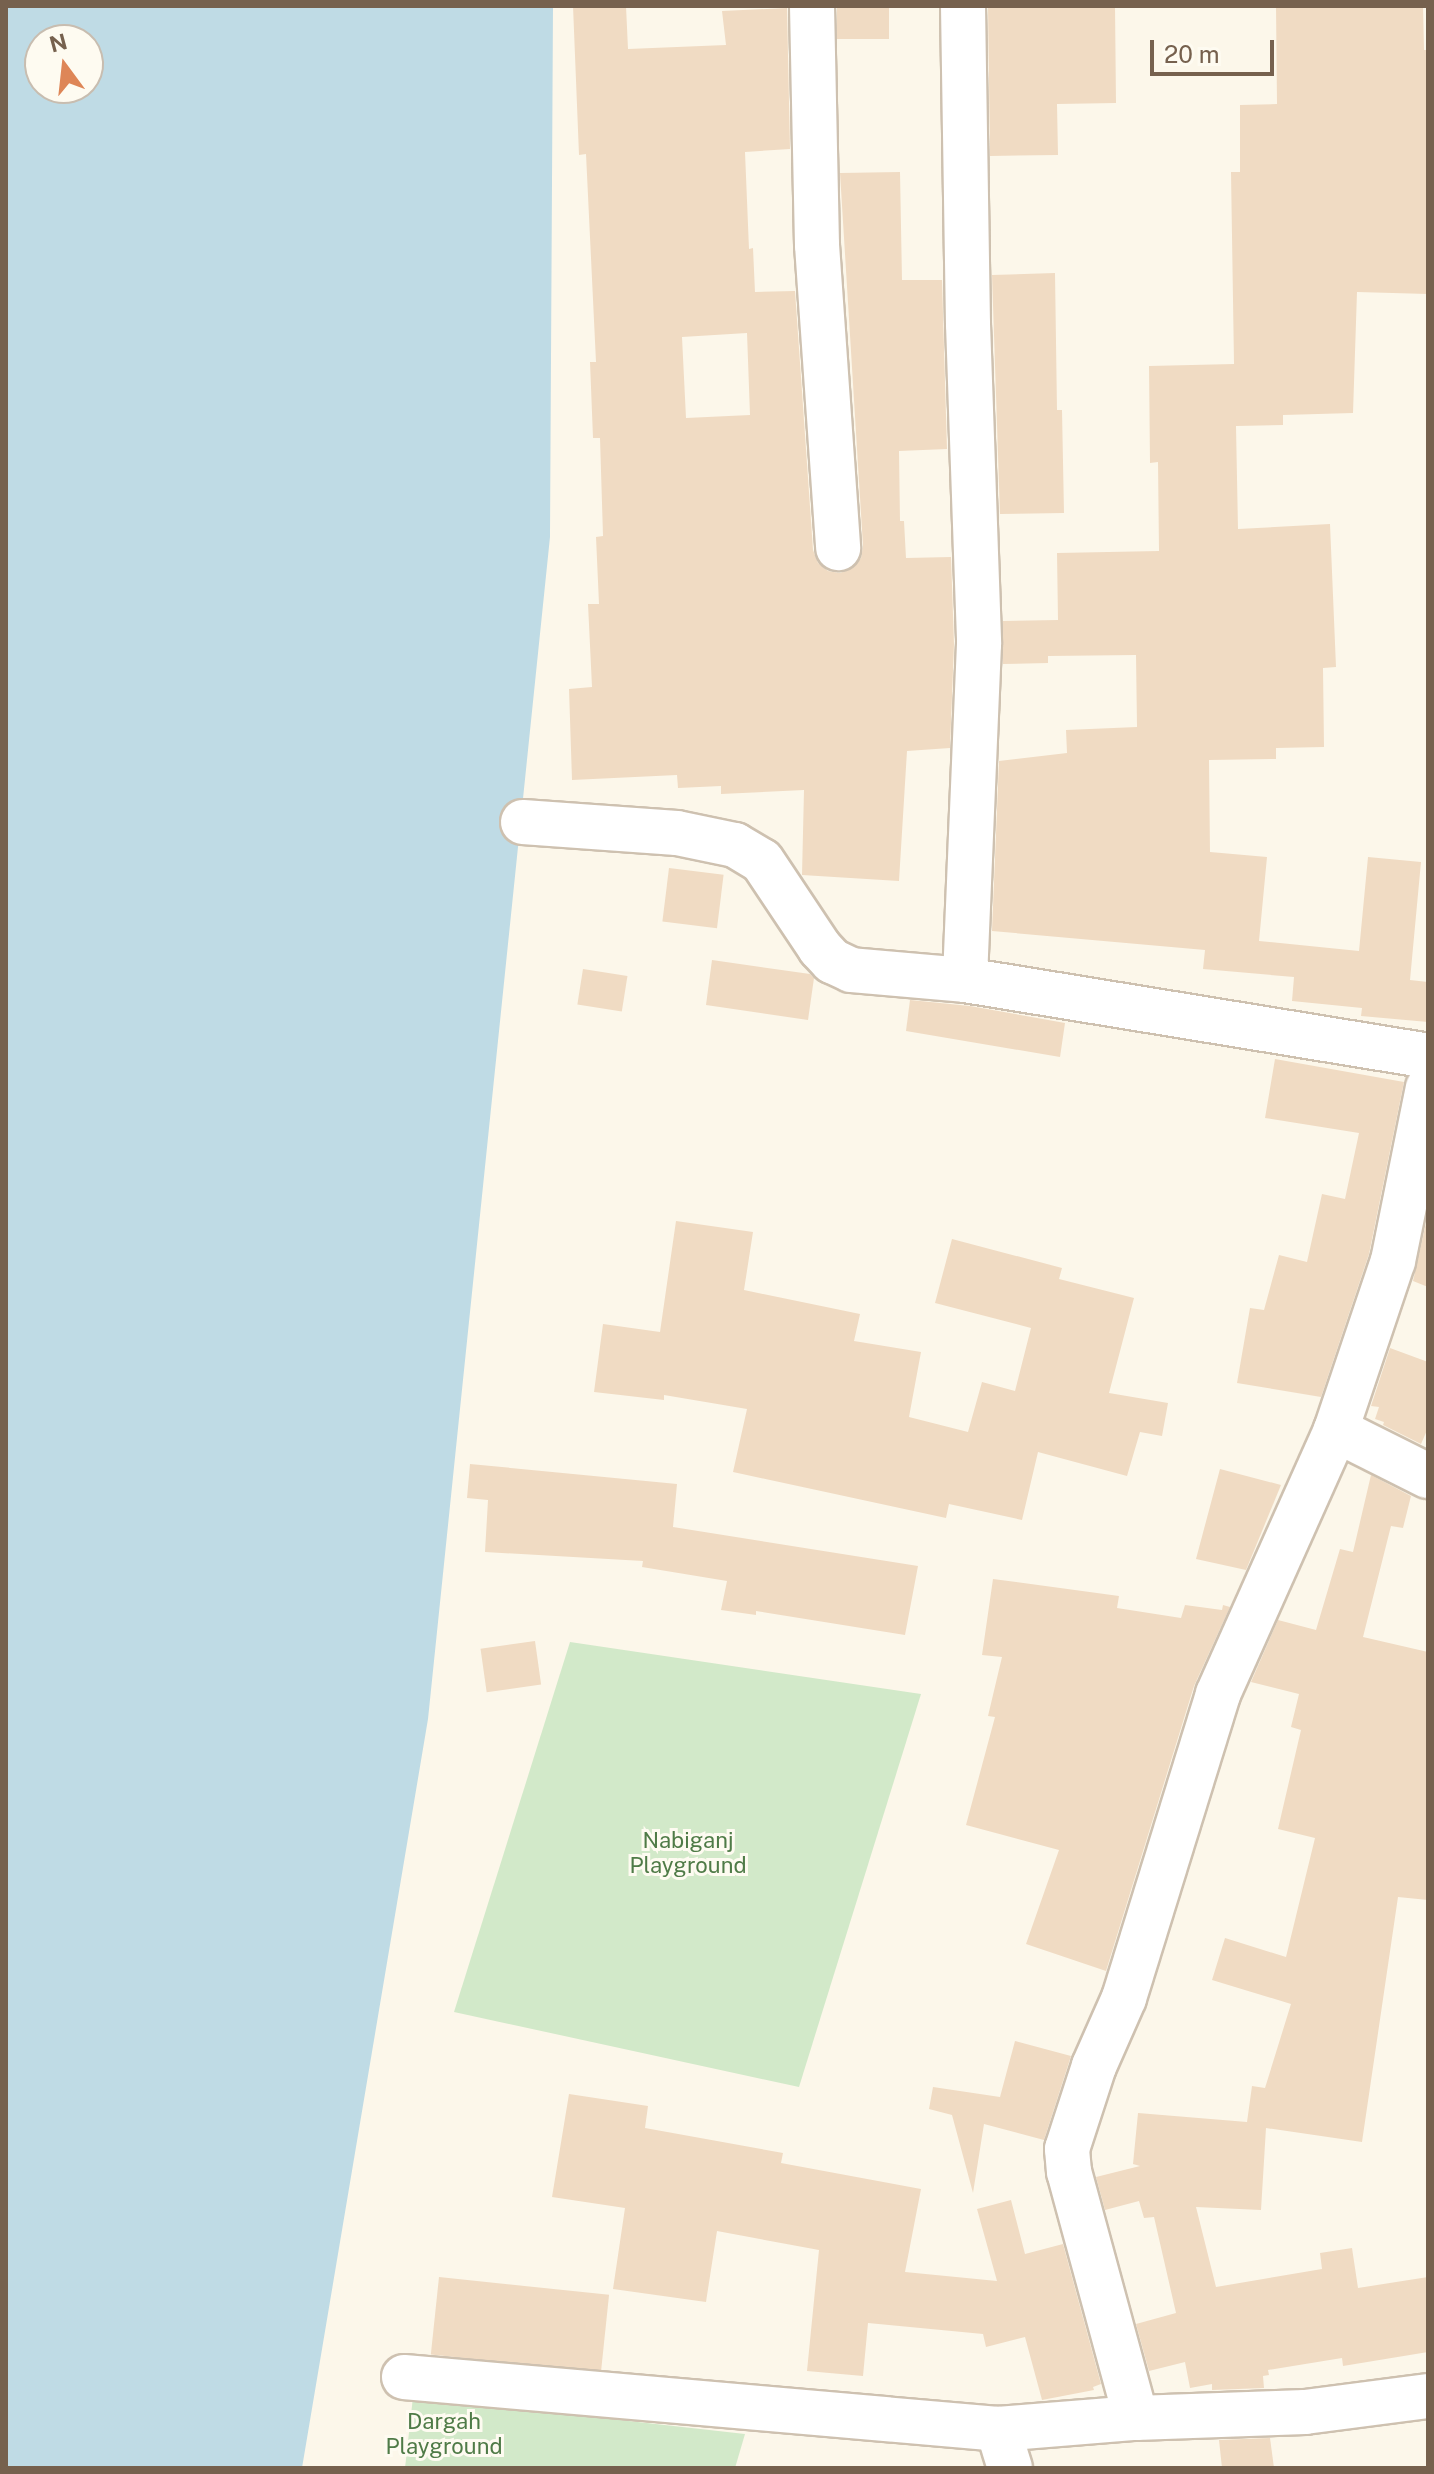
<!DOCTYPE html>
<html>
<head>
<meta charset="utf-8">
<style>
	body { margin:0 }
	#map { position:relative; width:1434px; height:2474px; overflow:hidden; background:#fcf7ea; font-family:"Public Sans",sans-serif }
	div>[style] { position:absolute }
	.green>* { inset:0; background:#d2e9c9 }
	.water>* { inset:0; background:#bfdbe5 }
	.building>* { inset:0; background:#f0dbc3; transform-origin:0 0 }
	.roads { filter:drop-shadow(2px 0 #cec1b0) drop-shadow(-2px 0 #cec1b0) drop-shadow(0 2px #cec1b0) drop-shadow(0 -2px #cec1b0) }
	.minor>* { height:44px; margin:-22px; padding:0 22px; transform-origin:22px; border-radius:22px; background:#fff }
	.secondary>* { height:44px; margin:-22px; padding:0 22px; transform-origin:22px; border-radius:22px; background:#fff }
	span { translate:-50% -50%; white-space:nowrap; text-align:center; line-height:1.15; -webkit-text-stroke:6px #fefbf1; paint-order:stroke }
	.park-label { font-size:22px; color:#4f7b47 }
	.frame { position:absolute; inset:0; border:8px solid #76614e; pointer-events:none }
	.north { position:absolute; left:24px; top:24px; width:80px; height:80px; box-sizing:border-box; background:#fefbf1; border:2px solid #c8bdb0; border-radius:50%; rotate:345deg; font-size:22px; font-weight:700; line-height:32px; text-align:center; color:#76614e }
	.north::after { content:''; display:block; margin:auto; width:28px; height:36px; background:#de8657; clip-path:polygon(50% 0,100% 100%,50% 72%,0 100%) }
	.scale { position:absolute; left:1150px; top:40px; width:124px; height:36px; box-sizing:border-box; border:4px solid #76614e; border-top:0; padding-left:10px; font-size:24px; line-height:28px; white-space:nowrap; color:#76614e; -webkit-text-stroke:6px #fefbf1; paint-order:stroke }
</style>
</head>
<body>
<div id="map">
	<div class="green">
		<i style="clip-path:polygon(570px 1642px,921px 1694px,799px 2087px,454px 2012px)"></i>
		<i style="clip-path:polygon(413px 2397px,745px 2434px,735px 2468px,405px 2468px)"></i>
	</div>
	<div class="water">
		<i style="clip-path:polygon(evenodd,6px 6px,553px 6px,550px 537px,428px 1719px,302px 2468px,6px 2468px,6px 6px,40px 40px,88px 40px,88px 88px,40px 88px,40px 40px)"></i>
	</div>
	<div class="building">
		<i style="clip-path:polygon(evenodd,573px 6px,626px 6px,628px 49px,726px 45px,722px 11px,787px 8px,790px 149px,745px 152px,749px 249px,753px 248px,755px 292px,795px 291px,813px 550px,818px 563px,828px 571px,840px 573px,853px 568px,861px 558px,863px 546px,840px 173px,900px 172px,902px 280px,942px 280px,947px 449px,899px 451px,900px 521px,904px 521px,906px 558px,951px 557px,954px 644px,950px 748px,907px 751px,899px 881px,802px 875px,804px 790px,721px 794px,721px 786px,678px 788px,677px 775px,572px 780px,569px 689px,592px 687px,588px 604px,599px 604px,596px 537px,603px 536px,600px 438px,593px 438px,590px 362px,596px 362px,586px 154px,579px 155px,573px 6px,747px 333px,750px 415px,686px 418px,682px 337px,747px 333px)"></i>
		<i style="left:837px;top:6px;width:52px;height:33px"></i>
		<i style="clip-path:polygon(988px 6px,1115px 6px,1116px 103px,1057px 104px,1058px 155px,990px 156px)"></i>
		<i style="clip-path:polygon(1276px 6px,1423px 6px,1424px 50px,1428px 50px,1428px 294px,1357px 292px,1353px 413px,1283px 415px,1283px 425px,1236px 426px,1238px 529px,1330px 524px,1336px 667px,1323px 668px,1324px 747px,1276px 748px,1276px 759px,1209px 760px,1210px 852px,1267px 857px,1259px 941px,1359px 951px,1368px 857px,1421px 862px,1410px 980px,1428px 982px,1428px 1022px,1361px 1016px,1362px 1008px,1292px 1001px,1294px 977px,1203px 969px,1205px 950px,992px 931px,999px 761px,1067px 753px,1066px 730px,1137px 727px,1136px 655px,1048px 656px,1048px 663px,1003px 664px,1003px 621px,1058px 620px,1057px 553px,1159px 551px,1158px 462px,1150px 463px,1149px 366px,1234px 364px,1231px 172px,1240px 172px,1240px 105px,1277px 104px)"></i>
		<i style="clip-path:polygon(1055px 273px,1057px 410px,1062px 410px,1064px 513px,1000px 514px,992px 275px)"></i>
		<i style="left:669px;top:868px;width:55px;height:54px;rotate:7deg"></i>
		<i style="clip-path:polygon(712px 960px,810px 974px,814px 978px,808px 1020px,706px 1005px)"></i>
		<i style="left:583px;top:969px;width:45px;height:36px;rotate:9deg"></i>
		<i style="clip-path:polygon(910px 1000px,970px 1006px,1065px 1023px,1060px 1057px,906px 1031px)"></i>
		<i style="clip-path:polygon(1275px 1059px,1404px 1082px,1369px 1254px,1321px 1397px,1237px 1383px,1250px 1308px,1264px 1310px,1279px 1255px,1307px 1262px,1322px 1194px,1345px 1199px,1359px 1133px,1265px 1118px)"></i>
		<i style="clip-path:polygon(1428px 1214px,1428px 1287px,1413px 1281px)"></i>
		<i style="clip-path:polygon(676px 1221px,753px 1232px,744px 1290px,860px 1314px,854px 1341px,921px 1352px,909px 1417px,968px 1432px,982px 1382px,1015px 1391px,1031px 1328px,935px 1303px,952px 1239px,1062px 1268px,1059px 1279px,1134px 1298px,1109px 1393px,1168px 1403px,1162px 1436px,1140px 1432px,1127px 1476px,1038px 1452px,1022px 1520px,949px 1504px,946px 1518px,733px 1472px,747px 1409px,664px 1395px,664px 1400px,594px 1392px,603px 1324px,660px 1332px)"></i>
		<i style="clip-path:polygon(1390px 1348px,1428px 1362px,1428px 1428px,1421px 1444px,1383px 1425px,1384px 1422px,1375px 1419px,1379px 1407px,1371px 1406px)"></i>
		<i style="clip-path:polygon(470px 1464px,677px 1484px,673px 1527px,918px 1566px,905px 1635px,756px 1611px,756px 1615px,721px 1610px,727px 1581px,642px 1567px,643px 1561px,485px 1552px,488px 1500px,467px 1498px)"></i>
		<i style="clip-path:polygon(1220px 1469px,1281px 1485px,1246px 1570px,1196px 1559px)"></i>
		<i style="clip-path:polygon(1371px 1475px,1411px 1496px,1403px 1528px,1391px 1526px,1363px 1637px,1428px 1652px,1428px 1900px,1398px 1897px,1362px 2142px,1266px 2128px,1261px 2210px,1196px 2207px,1216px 2287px,1322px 2269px,1320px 2253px,1352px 2248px,1358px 2288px,1428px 2277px,1428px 2352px,1343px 2366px,1342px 2358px,1268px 2370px,1269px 2375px,1263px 2376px,1264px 2388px,1212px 2390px,1212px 2384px,1190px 2388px,1185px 2362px,1149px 2371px,1136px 2324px,1176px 2313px,1154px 2217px,1144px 2218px,1139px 2201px,1105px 2210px,1096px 2177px,1140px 2166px,1133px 2164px,1138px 2113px,1247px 2122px,1252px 2086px,1265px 2088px,1291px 2004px,1212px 1980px,1225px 1938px,1286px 1957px,1315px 1838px,1278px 1829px,1301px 1730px,1291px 1727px,1299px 1694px,1251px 1682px,1278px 1620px,1316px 1630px,1340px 1549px,1353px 1552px)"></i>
		<i style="clip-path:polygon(993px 1579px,1119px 1596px,1117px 1608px,1181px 1618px,1185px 1605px,1222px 1610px,1223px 1605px,1230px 1607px,1194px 1686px,1106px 1971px,1026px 1944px,1059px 1850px,966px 1825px,995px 1717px,988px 1716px,1002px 1657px,982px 1655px)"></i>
		<i style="left:535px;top:1641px;width:44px;height:55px;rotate:82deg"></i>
		<i style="clip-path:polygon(1015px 2041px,1071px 2056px,1044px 2140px,984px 2124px,973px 2193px,952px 2115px,929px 2109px,933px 2087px,1000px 2097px)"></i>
		<i style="clip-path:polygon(569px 2094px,648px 2106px,645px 2128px,783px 2153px,781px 2163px,921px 2189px,905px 2272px,997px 2281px,977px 2209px,1011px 2200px,1025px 2254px,1063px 2244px,1101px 2384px,1093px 2387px,1094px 2390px,1042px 2400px,1025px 2337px,986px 2347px,983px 2334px,868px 2323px,863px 2376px,807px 2371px,819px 2250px,717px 2231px,706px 2302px,613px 2289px,625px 2208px,552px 2197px)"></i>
		<i style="left:439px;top:2277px;width:171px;height:78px;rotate:6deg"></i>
		<i style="clip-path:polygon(1270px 2438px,1274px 2468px,1222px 2468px,1219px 2440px)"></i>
	</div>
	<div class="roads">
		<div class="minor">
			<i style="left:812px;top:6px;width:239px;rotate:88.8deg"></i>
			<i style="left:817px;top:245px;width:304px;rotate:86deg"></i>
			<i style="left:963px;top:6px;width:318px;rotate:89.1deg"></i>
			<i style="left:968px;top:324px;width:320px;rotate:88deg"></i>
			<i style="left:979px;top:644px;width:336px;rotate:92.4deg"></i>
			<i style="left:1336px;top:1430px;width:103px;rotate:26.6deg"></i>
			<i style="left:404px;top:2377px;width:596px;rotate:5deg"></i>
			<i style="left:998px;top:2429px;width:138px;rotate:-4.6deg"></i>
			<i style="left:1136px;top:2418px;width:169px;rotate:-2deg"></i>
			<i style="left:1305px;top:2412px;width:124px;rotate:-7.4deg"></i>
			<i style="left:1136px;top:2418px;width:255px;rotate:-105.2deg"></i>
			<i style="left:1069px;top:2172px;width:23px;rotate:-95deg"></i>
			<i style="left:1067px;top:2149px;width:87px;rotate:-72deg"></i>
			<i style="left:1094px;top:2066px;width:74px;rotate:-66.2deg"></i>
			<i style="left:1124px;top:1998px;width:318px;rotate:-72.8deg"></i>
			<i style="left:1218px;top:1694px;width:289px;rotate:-65.9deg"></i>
			<i style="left:1336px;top:1430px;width:178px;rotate:-71.4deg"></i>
			<i style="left:1393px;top:1261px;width:177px;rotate:-78.6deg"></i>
			<i style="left:998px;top:2429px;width:41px;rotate:72.9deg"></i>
		</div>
		<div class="secondary">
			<i style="left:523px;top:822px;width:154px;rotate:4.1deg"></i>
			<i style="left:677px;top:833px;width:59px;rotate:11.7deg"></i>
			<i style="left:735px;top:845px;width:31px;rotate:31deg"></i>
			<i style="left:762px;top:861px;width:105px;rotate:56.3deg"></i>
			<i style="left:820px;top:948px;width:18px;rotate:47deg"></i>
			<i style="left:832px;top:961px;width:21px;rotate:25deg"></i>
			<i style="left:851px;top:970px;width:114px;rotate:5deg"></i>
			<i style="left:965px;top:980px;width:469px;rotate:9.3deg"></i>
		</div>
	</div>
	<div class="park-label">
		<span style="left:688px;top:1853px">Nabiganj<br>Playground</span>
		<span style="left:444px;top:2434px">Dargah<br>Playground</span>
	</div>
	<div class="frame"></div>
	<div class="north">N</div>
	<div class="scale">20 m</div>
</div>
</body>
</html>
